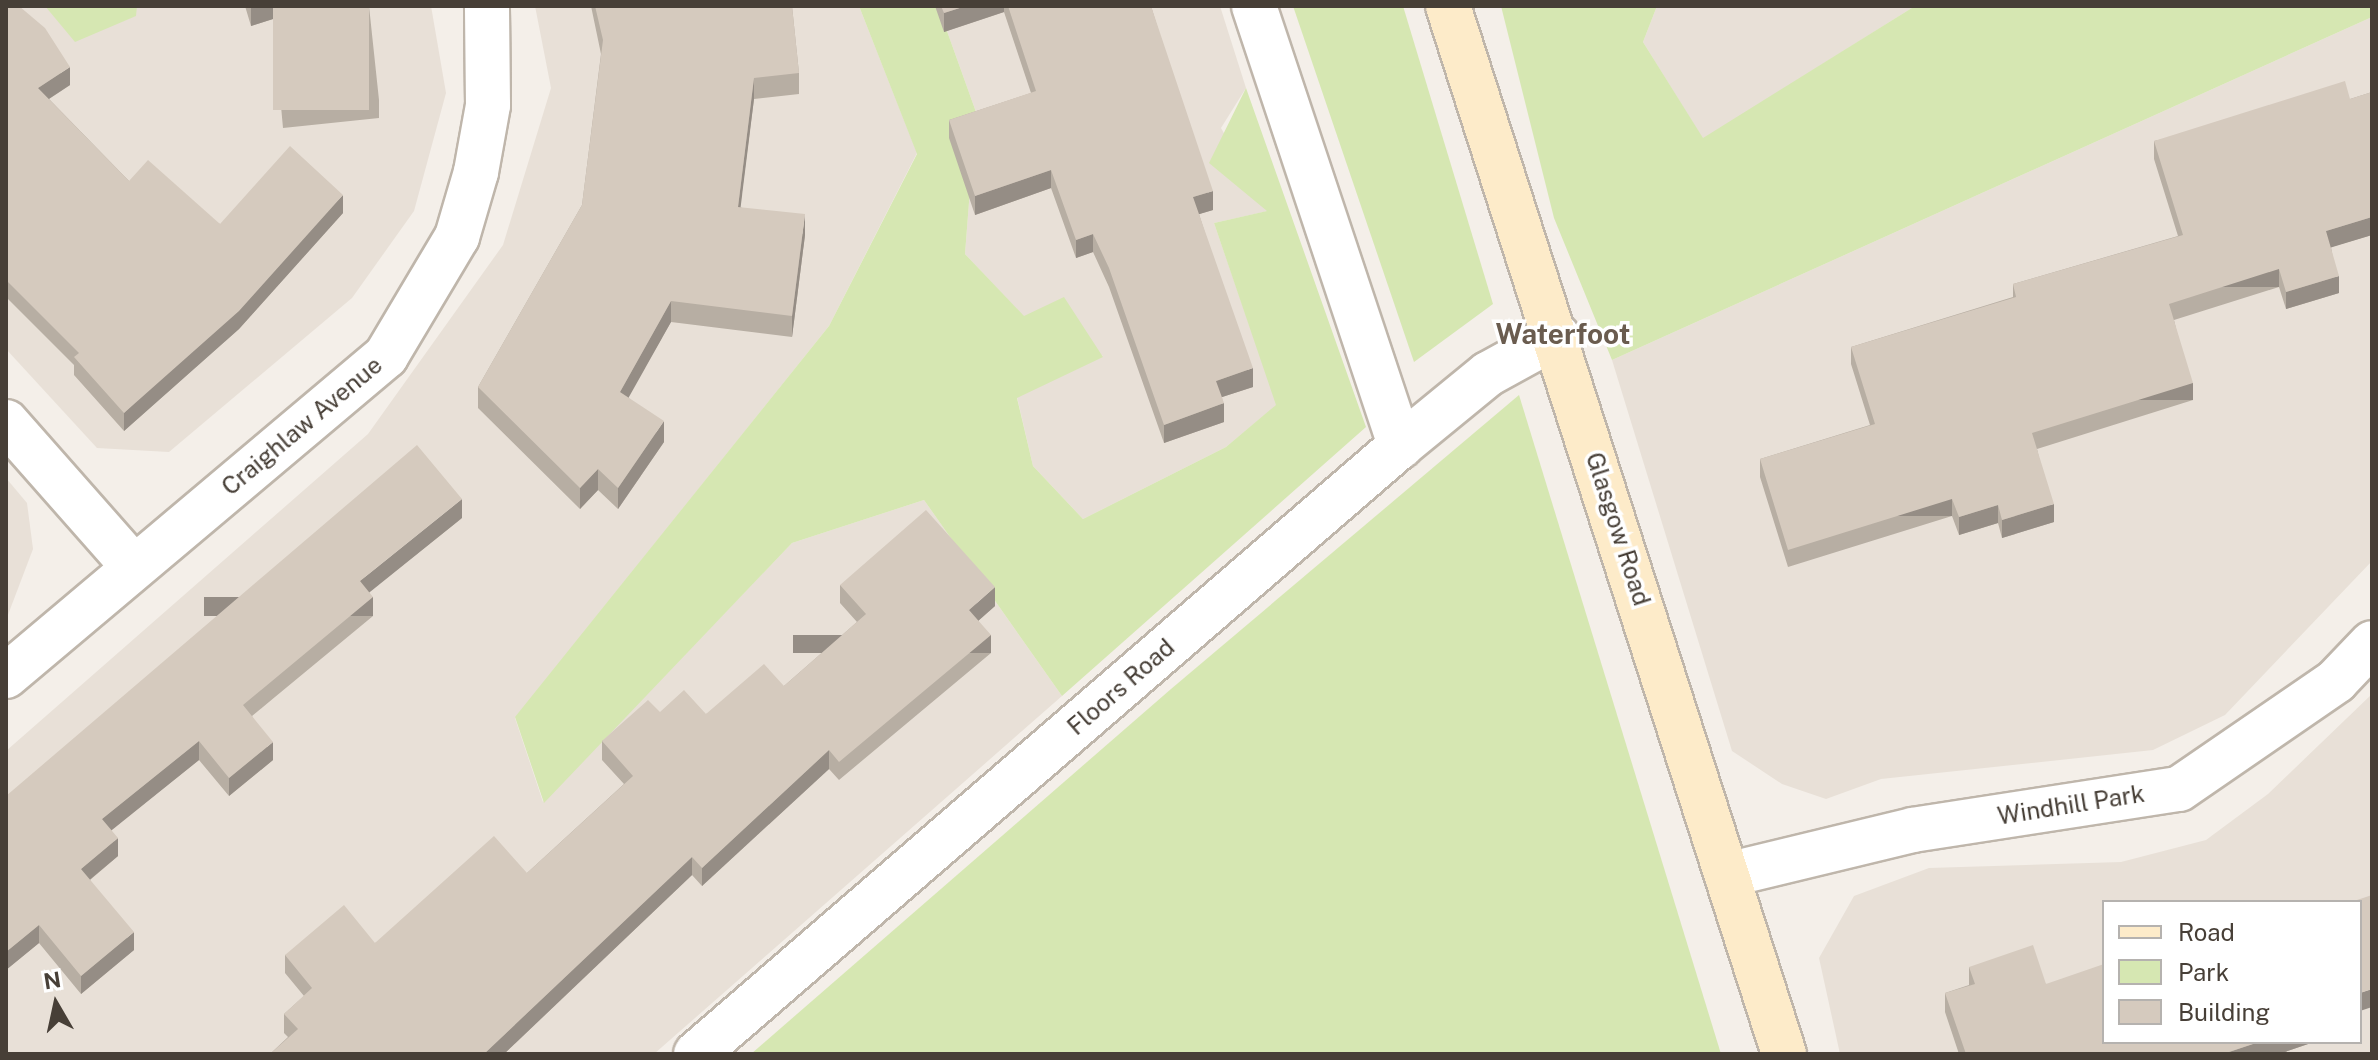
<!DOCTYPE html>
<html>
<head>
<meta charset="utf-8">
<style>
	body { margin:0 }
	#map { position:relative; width:2378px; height:1060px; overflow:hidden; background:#f4efe9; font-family:"Public Sans",sans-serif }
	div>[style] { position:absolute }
	.residential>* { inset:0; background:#e8e0d7 }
	.green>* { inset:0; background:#d6e7b2 }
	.roads { filter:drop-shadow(2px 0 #bfb6ab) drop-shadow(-2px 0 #bfb6ab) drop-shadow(0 2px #bfb6ab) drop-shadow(0 -2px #bfb6ab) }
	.street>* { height:44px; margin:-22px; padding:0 22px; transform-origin:22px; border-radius:22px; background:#fff }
	.secondary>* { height:44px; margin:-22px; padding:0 22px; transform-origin:22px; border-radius:22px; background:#fdebc9 }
	.wall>* { inset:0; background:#b7aea3 }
	.shaded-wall>* { inset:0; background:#958d85; transform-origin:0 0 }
	.building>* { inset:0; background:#d5cabe; transform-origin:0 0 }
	span { translate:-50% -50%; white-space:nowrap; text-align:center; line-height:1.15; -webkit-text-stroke:7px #fff; paint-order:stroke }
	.street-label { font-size:24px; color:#473f37 }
	.quarter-label { font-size:28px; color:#6a5c4f; font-weight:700 }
	.frame { position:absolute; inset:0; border:8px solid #473f37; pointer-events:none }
	.legend { position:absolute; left:2102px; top:900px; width:260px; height:144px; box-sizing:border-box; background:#fff; border:2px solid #b5b2af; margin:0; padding:10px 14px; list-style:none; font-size:24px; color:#473f37 }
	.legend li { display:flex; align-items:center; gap:16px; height:40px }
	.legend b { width:40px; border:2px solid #b5b2af }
	.north { position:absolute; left:16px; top:964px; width:80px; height:80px; -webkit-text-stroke:6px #fff; paint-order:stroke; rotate:351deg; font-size:22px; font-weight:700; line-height:32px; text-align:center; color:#473f37 }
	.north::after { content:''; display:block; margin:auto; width:28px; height:36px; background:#473f37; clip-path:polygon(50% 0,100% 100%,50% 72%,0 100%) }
</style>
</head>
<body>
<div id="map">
	<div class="residential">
		<i style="clip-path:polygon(6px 6px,431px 6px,446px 93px,414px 211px,352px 298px,169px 452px,97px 448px,6px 349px)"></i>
		<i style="clip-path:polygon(535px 6px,859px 6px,917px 153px,829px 326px,515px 718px,543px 802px,792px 543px,924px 500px,1062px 696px,654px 1054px,6px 1054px,6px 751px,368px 434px,503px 245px,551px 88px)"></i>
		<i style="clip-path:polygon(938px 6px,1220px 6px,1246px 88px,1221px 128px,1268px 211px,1214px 223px,1277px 405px,1226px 447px,1083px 519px,1033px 466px,1017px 397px,1103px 356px,1024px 317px,965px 254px,976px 112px)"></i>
		<i style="clip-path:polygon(1657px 6px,1915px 6px,1703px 139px,1643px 42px)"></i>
		<i style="clip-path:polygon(2372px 17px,2372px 561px,2225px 715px,2153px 750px,1881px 779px,1826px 799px,1782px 784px,1732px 751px,1612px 360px)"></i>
		<i style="clip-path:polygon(6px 478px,27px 503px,33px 549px,6px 620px)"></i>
		<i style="clip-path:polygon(evenodd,2372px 694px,2372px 1054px,1840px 1054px,1819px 958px,1854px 896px,1929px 868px,2121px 862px,2206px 840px,2268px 794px,2372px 694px,2104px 902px,2360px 902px,2360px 1042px,2104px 1042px,2104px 902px)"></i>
	</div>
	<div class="green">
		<i style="clip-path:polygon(45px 6px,137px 6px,136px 16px,75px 42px)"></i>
		<i style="clip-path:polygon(859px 6px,938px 6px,976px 112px,965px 254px,1024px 316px,1064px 297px,1103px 357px,1017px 398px,1033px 466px,1083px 519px,1226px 447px,1276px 405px,1214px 223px,1267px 211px,1209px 163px,1246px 88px,1366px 427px,1062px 696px,924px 500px,792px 543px,544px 803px,515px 717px,829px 326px,917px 154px)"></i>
		<i style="clip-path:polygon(1293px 6px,1403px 6px,1493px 304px,1414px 362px)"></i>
		<i style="clip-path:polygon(1501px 6px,1657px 6px,1643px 42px,1703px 138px,1915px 6px,2372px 6px,2372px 17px,1612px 360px,1554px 218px)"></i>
		<i style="clip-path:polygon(1519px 395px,1721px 1054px,751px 1054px,1171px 689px)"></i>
	</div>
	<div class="roads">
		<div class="street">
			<i style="left:1254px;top:6px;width:464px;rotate:71.6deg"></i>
			<i style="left:6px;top:422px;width:193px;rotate:48.6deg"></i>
			<i style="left:6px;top:676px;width:497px;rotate:-40.1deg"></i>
			<i style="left:386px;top:356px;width:139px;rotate:-59.2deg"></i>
			<i style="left:457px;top:237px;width:68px;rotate:-73.7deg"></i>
			<i style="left:476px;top:172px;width:68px;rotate:-79.8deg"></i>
			<i style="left:488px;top:105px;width:99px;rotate:-90.6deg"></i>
			<i style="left:1727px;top:875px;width:191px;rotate:-13.6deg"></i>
			<i style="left:1913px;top:830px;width:269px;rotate:-8.8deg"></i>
			<i style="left:2179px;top:789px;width:191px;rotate:-34.5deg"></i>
			<i style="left:2336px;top:681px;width:52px;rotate:-46.5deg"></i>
			<i style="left:696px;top:1054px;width:930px;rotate:-40.82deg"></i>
			<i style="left:1400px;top:446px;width:114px;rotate:-39.3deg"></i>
			<i style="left:1488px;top:374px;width:79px;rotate:-28.8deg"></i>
		</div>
		<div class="secondary">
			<i style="left:1448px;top:6px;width:1101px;rotate:72.22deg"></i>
		</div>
	</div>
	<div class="wall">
		<i style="clip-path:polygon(6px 6px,70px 85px,49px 99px,129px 181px,220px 224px,343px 213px,239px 329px,124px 431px,74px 375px,74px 365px,6px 297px)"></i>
		<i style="clip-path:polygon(245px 6px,369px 6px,379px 100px,379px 118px,283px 128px,273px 19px,251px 26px)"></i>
		<i style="clip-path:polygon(591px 6px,792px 6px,799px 73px,799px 94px,754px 99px,740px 207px,805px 235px,792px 337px,671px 322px,628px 397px,664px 442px,618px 509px,598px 490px,580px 509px,478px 408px,478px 387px,582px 205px,601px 54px)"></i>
		<i style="clip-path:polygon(935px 6px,1151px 6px,1213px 210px,1199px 214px,1253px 387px,1222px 397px,1224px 422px,1164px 443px,1109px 287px,1093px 252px,1076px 258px,1051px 188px,975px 215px,949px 138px,949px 120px,1031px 93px,1004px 12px,944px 32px)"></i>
		<i style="clip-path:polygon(2372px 92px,2372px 235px,2331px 247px,2339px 293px,2286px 309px,2279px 287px,2174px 320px,2193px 400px,2037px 449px,2054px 522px,2002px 538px,1998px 523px,1959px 535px,1952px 516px,1788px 567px,1760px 477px,1760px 459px,1870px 425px,1851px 364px,1851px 347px,2013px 297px,2013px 284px,2178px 236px,2154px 159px,2154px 141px,2350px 99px)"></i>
		<i style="clip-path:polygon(462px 518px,369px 592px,373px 616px,252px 716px,273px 760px,229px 796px,199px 760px,111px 830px,118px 856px,90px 880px,134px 950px,81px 994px,39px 943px,6px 970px,6px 796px)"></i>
		<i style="clip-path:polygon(840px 585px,995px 606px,978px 621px,991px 653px,839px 780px,829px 769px,702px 886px,692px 875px,504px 1054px,270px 1054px,288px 1037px,284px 1033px,284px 1014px,304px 996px,285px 973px,285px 955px,375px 943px,527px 873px,624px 784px,602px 760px,602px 741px,660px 712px,706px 714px,784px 686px,857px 622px,840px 603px)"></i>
		<i style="clip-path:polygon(1969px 967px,2311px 1042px,2311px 1043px,2279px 1054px,1959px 1054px,1945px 1012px,1945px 993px,1969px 985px)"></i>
	</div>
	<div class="shaded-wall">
		<i style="clip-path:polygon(257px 6px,273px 6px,273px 19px,251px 26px,251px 8px)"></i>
		<i style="clip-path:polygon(966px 6px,1004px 6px,1004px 12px,944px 32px,944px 13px)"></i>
		<i style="clip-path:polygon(70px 67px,70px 85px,38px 106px,38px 88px)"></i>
		<i style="clip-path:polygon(754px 78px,754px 99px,738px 228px,738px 207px)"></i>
		<i style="clip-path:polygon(1051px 170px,1051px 188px,975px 215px,975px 196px)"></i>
		<i style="clip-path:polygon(1213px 191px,1213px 210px,1193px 216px,1193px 197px)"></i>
		<i style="clip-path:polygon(343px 195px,343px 213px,239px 329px,124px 431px,124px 413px)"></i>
		<i style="clip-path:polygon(805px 214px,805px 235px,792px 337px,792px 316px)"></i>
		<i style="clip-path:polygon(2372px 217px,2372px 235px,2326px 249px,2326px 231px)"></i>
		<i style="clip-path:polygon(1093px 234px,1093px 252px,1076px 258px,1076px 240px)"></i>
		<i style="left:2279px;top:269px;width:18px;height:115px;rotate:90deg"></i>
		<i style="clip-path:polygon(2339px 276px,2339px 293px,2286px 309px,2286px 292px)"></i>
		<i style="clip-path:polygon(671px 301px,671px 322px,620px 413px,620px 392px)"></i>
		<i style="clip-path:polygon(1253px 368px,1253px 387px,1216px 399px,1216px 381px)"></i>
		<i style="left:2193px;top:383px;width:17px;height:169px;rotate:90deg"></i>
		<i style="clip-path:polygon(1224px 403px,1224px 422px,1164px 443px,1164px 425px)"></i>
		<i style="clip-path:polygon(664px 421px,664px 442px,618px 509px,618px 488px)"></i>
		<i style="clip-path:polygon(598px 469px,598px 490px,580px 509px,580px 488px)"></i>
		<i style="clip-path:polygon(462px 499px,462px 518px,360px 600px,360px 581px)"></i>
		<i style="left:1952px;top:499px;width:17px;height:172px;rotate:90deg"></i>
		<i style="clip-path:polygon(2054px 504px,2054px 522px,2002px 538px,2002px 520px)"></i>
		<i style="clip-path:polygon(1998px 505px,1998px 523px,1959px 535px,1959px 517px)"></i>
		<i style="clip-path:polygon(995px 587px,995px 606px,969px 629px,969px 610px)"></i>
		<i style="left:373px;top:597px;width:19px;height:169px;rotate:90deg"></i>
		<i style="left:991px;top:635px;width:18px;height:198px;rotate:90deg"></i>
		<i style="clip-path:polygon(199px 741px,199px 760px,102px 838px,102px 819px)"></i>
		<i style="clip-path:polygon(273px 742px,273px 760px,229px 796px,229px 778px)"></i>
		<i style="clip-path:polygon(829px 750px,829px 769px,702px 886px,702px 868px)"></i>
		<i style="clip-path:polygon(118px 838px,118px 856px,81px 887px,81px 869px)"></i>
		<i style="clip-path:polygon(692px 857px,692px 875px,504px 1054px,484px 1054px)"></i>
		<i style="clip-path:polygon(39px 925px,39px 943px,6px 970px,6px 952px)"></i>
		<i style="clip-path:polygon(134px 932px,134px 950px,81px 994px,81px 976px)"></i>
		<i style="clip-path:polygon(2372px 989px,2372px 1007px,2360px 1011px,2360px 993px)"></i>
		<i style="clip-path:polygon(2259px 1042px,2311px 1042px,2311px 1043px,2279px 1054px,2223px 1054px)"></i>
	</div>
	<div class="building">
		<i style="clip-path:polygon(6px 6px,19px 6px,45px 28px,70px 67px,38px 88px,129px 181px,148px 160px,220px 224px,290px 146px,343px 195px,239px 311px,124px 413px,74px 357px,79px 353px,6px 280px)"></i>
		<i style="left:273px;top:6px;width:96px;height:104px"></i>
		<i style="clip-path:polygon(595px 6px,792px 6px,799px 73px,754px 78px,738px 207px,805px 214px,792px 316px,671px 301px,620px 392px,664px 421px,618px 488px,598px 469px,580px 488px,478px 387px,582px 205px,603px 40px)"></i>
		<i style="clip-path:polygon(941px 6px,966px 6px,944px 13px)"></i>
		<i style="clip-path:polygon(1008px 6px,1151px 6px,1213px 191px,1193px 197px,1253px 368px,1216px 381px,1224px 403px,1164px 425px,1109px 268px,1093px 234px,1076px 240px,1051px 170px,975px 196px,949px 120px,1036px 91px)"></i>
		<i style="clip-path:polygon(2345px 81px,2350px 99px,2372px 92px,2372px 217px,2326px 231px,2339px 276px,2286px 292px,2279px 269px,2169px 304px,2193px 383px,2032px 433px,2054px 504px,2002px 520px,1998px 505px,1959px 517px,1952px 499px,1788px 550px,1760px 459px,1875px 424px,1851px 347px,2016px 297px,2013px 284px,2183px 235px,2154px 141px)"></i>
		<i style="clip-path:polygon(417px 445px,462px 499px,360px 581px,373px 597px,243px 705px,273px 742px,229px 778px,199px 741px,102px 819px,118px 838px,81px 869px,134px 932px,81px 976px,39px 925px,6px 952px,6px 796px)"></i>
		<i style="clip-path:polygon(926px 510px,995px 587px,969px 610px,991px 635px,839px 762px,829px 750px,702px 868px,692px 857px,484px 1054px,270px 1054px,298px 1029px,284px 1014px,312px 988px,285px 955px,344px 905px,375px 943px,494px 836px,527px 873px,633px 776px,602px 741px,648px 700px,660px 712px,684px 690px,706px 714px,764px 664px,784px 686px,866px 614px,840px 585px)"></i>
		<i style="clip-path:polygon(2372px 895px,2372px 989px,2360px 993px,2360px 902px,2351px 902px)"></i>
		<i style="clip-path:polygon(2033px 945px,2046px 984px,2104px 964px,2104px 1042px,2259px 1042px,2223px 1054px,1966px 1054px,1945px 993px,1975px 984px,1969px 967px)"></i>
	</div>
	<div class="street-label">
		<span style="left:302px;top:426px;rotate:-40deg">Craighlaw Avenue</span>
		<span style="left:1618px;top:529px;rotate:72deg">Glasgow Road</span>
		<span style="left:1121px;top:687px;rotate:-41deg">Floors Road</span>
		<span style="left:2071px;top:805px;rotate:-9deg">Windhill Park</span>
	</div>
	<div class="quarter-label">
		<span style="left:1563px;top:334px">Waterfoot</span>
	</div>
	<div class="frame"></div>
	<ul class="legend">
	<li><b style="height:10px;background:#fdebc9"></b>Road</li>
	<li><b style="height:22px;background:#d6e7b2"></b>Park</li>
	<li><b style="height:22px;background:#d5cabe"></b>Building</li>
	</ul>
	<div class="north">N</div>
</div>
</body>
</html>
